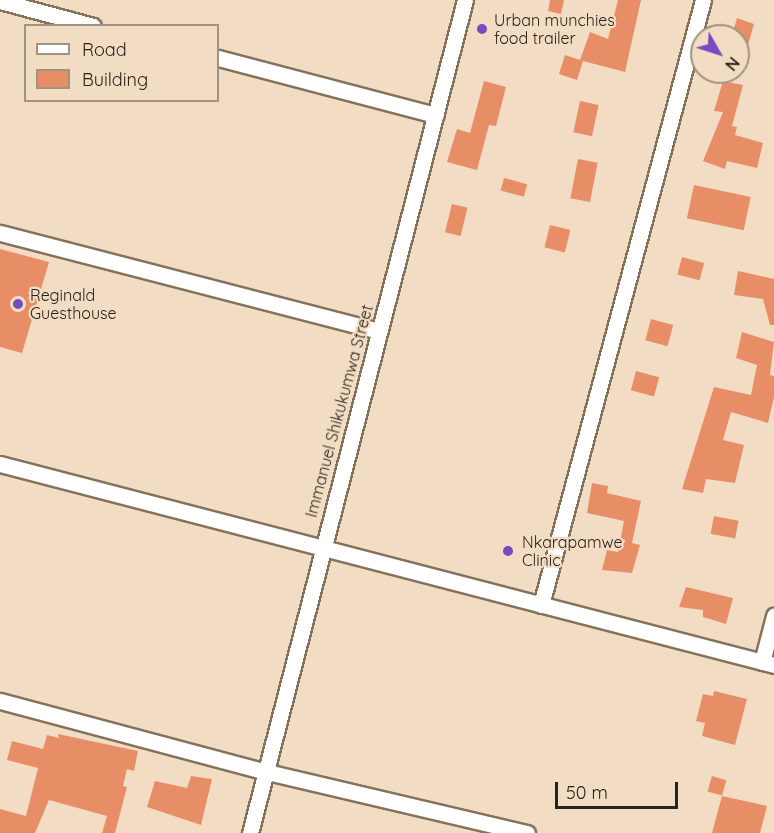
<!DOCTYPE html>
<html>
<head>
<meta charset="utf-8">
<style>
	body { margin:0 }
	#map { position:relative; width:774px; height:833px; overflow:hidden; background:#f2ddc4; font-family:Quicksand,sans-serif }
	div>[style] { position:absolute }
	.building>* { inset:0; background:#e78e67; transform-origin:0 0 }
	.roads { filter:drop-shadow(2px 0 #85725c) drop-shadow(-2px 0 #85725c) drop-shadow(0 2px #85725c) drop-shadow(0 -2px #85725c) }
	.street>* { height:15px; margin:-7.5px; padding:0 7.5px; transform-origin:7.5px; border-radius:7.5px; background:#fff }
	.dots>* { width:16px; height:16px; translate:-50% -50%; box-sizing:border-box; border:3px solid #f2ddc4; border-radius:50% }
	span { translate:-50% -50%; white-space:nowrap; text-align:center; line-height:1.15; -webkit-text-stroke:4.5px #f2ddc4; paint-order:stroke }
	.poi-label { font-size:16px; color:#2a2319 }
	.left { translate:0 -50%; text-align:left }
	.street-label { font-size:16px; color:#2a2319 }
	.legend { position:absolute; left:24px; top:24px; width:195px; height:78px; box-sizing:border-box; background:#f2ddc4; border:2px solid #a29380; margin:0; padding:8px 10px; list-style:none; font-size:18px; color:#2a2319 }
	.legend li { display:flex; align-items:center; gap:12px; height:30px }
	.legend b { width:30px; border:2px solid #a29380 }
	.north { position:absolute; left:690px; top:24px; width:60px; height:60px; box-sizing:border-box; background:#f2ddc4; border:2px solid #a29380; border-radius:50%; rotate:129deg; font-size:16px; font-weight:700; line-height:24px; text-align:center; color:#2a2319 }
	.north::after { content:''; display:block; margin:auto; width:21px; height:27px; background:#764ac3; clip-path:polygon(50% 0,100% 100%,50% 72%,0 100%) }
	.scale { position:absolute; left:555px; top:782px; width:123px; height:27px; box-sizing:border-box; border:3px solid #2a2319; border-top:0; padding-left:8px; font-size:18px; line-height:21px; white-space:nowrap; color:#2a2319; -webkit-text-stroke:4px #f2ddc4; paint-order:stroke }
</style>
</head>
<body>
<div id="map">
	<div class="building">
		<i style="clip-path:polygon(550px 0,564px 0,561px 14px,548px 11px)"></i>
		<i style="clip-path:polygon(618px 0,641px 0,625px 72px,583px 61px,577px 80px,559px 74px,565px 55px,580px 60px,590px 32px,608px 39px)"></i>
		<i style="clip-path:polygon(737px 18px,754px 24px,742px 66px,738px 66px,738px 36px,732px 36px)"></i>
		<i style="clip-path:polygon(484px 81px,506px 87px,496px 126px,489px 125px,477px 170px,447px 162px,457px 129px,470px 133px)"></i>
		<i style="clip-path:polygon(723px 81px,743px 85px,732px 126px,737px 127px,735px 135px,763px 143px,757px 168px,727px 161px,725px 169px,703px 161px,723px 112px,714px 111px)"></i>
		<i style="left:580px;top:101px;width:19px;height:32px;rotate:12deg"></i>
		<i style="left:578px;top:159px;width:20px;height:40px;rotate:11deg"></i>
		<i style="left:504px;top:178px;width:24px;height:13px;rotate:15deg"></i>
		<i style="left:694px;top:185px;width:58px;height:34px;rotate:12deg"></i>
		<i style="left:452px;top:204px;width:16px;height:29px;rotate:14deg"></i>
		<i style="left:550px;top:225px;width:21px;height:23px;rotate:14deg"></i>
		<i style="clip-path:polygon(0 249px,49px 262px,22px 353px,0 347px)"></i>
		<i style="left:682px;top:257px;width:23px;height:18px;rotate:15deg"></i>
		<i style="clip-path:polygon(738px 271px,774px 279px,774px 325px,770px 325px,763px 299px,734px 295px)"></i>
		<i style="left:651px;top:319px;width:23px;height:22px;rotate:15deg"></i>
		<i style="clip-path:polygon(742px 332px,774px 342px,770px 375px,774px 376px,774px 397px,768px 423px,731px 412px,723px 440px,744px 445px,735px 483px,706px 479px,703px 493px,682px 489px,714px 387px,751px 395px,757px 365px,736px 358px)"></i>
		<i style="left:636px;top:371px;width:24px;height:20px;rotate:15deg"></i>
		<i style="clip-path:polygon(592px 483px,608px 486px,607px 493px,641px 501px,632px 543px,640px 545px,632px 573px,602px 570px,607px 550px,618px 552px,624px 521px,587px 513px)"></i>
		<i style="left:714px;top:516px;width:25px;height:18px;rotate:11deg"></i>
		<i style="clip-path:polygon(686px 587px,733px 598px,726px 624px,703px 617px,703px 610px,679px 607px)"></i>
		<i style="clip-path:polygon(714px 691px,747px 699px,735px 745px,702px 736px,705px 723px,696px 721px,703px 694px,713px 696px)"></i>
		<i style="clip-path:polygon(58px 734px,138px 751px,134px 771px,127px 769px,123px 786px,127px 787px,115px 833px,102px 833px,107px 816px,49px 800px,35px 833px,0 833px,0 809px,26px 816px,38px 768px,7px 760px,12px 741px,43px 749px,47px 735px,59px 738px)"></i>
		<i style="clip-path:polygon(191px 776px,212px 779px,201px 825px,147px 807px,155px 781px,187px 788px)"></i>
		<i style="left:712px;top:776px;width:15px;height:16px;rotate:16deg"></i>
		<i style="clip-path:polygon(722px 796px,767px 806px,760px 833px,712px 833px)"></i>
	</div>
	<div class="roads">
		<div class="street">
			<i style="left:0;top:1px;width:96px;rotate:15deg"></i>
			<i style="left:218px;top:58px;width:225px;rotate:14.7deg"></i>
			<i style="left:0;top:233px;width:391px;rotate:14.5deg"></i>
			<i style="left:0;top:464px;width:800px;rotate:14.56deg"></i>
			<i style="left:541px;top:605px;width:626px;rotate:-75.01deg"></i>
			<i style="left:762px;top:662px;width:48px;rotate:-75.4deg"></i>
			<i style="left:0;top:701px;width:276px;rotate:14.9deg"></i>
			<i style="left:267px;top:772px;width:267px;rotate:13.2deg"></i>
			<i style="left:250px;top:833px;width:860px;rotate:-75.53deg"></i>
		</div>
	</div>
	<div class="dots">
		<i style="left:482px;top:29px;background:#764ac3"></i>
		<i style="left:18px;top:304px;background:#764ac3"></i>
		<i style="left:508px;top:551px;background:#764ac3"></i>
	</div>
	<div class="poi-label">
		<span class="left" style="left:494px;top:29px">Urban munchies<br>food trailer</span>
		<span class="left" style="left:30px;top:304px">Reginald<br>Guesthouse</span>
		<span class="left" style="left:522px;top:551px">Nkarapamwe<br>Clinic</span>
	</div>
	<div class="street-label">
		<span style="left:339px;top:411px;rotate:-75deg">Immanuel Shikukumwa Street</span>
	</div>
	<ul class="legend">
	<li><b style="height:8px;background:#fff"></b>Road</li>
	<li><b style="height:16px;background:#e78e67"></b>Building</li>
	</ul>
	<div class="north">N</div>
	<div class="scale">50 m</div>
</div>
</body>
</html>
